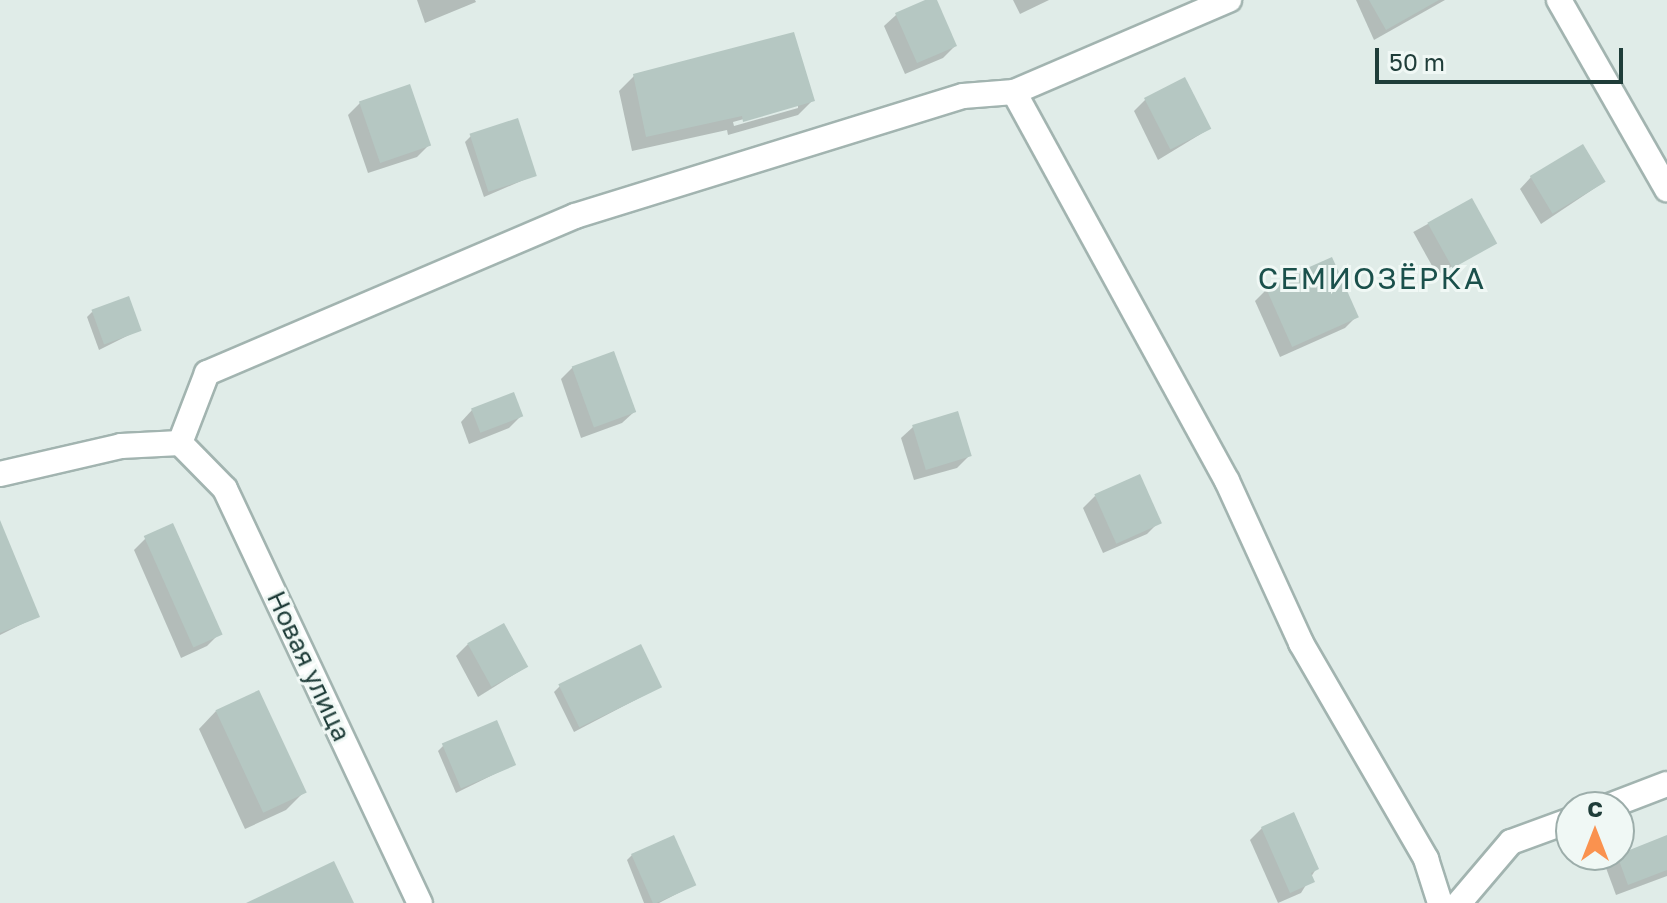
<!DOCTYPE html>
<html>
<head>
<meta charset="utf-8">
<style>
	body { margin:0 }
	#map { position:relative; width:1667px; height:903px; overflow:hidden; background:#e0ece8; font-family:"Golos Text",sans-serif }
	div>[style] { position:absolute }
	.shadow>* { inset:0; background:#0003; transform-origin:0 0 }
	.building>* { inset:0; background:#b5c7c2; transform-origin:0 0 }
	.roads { filter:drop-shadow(2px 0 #a2b4b0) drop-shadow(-2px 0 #a2b4b0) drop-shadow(0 2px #a2b4b0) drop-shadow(0 -2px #a2b4b0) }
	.street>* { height:24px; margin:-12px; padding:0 12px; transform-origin:12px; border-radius:12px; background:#fff }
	span { translate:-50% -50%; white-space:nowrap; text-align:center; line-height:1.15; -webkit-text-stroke:6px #f0f8f5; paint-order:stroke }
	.street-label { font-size:26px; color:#1f3d39 }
	.quarter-label { font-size:30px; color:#1a504b; letter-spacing:2px }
	.north { position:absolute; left:1555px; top:791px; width:80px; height:80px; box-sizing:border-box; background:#f0f8f5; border:2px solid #9cadaa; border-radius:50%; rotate:0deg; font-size:22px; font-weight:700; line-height:32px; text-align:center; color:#1f3d39 }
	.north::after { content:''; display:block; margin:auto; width:28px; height:36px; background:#fa924f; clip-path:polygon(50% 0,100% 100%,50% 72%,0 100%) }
	.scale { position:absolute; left:1375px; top:48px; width:248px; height:36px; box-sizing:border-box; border:4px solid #1f3d39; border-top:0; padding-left:10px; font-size:24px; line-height:28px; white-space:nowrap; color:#1f3d39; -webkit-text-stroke:6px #f0f8f5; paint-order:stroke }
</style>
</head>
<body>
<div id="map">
	<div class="shadow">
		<i style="clip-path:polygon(417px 0,475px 0,476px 2px,425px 23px)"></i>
		<i style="clip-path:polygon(934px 0,955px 46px,943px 58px,905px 74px,884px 26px,896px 15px)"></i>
		<i style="clip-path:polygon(1013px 0,1049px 0,1020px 14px)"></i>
		<i style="clip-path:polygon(1356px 0,1445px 0,1374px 40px)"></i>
		<i style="clip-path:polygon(evenodd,634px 76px,813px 100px,798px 115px,728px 135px,727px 130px,632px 151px,619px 91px,634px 76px,798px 104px,798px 108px,734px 126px,733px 122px,798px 104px)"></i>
		<i style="clip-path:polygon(1146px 99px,1209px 129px,1158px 160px,1134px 111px)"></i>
		<i style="clip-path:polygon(360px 103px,429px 145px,417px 157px,368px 173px,348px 115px)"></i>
		<i style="clip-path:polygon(471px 136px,535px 175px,484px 197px,465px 142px)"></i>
		<i style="clip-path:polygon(1531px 177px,1604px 182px,1541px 224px,1520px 189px)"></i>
		<i style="left:1471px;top:200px;width:49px;height:66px;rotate:61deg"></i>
		<i style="clip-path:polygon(1267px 289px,1357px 316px,1345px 328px,1280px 357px,1255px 301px)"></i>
		<i style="clip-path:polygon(92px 312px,139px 330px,99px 350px,87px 317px)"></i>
		<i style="clip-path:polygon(573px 367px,634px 412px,622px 423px,581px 438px,561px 379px)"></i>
		<i style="clip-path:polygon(472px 410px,521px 416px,509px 428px,469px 444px,461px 422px)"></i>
		<i style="clip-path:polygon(913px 427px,969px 456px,957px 468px,914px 480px,901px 438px)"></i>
		<i style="clip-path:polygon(1095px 496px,1159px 522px,1147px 534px,1103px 553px,1083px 508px)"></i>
		<i style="clip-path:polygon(146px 538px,219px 634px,207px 646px,181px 658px,134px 550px)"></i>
		<i style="clip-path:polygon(0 570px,38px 616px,0 635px)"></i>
		<i style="clip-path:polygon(468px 644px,526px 667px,478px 697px,456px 656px)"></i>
		<i style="clip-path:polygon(560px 686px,660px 687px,574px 732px,554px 692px)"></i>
		<i style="clip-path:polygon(216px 711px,304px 792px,286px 810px,245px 829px,199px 729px)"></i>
		<i style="clip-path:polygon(444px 745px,513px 765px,456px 793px,438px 751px)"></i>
		<i style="clip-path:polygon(1262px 828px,1316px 869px,1301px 893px,1278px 903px,1250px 840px)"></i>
		<i style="clip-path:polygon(1667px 837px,1667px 876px,1616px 895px,1606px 868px,1618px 856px)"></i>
		<i style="clip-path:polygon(632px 855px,694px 885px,659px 903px,644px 903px,627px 860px)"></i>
	</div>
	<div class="building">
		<i style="clip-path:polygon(925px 0,937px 0,957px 46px,917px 63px,895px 13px)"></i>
		<i style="clip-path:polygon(1369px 0,1439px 0,1386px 30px)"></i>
		<i style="clip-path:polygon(794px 32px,815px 101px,743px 122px,742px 116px,646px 137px,633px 74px)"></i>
		<i style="left:1185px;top:77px;width:58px;height:46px;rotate:63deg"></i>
		<i style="left:410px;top:84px;width:65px;height:54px;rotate:71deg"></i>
		<i style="left:518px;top:118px;width:61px;height:51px;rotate:72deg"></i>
		<i style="left:1583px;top:144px;width:44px;height:62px;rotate:59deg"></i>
		<i style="left:1472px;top:198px;width:52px;height:51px;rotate:61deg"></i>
		<i style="left:1332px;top:257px;width:66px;height:73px;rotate:66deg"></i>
		<i style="left:129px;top:296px;width:37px;height:40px;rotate:70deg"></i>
		<i style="left:614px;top:351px;width:65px;height:45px;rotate:70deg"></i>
		<i style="left:514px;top:392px;width:26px;height:46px;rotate:69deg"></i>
		<i style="left:958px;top:411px;width:47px;height:48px;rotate:73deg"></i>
		<i style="left:1140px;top:474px;width:54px;height:50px;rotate:66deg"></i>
		<i style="clip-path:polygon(0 520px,40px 617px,0 633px)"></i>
		<i style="left:173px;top:523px;width:122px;height:32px;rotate:66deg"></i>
		<i style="left:504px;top:623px;width:50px;height:42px;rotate:61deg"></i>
		<i style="left:641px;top:644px;width:48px;height:92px;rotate:64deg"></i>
		<i style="left:259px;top:690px;width:113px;height:48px;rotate:65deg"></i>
		<i style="left:497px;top:720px;width:49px;height:60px;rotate:67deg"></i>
		<i style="clip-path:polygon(1294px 812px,1319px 869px,1311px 873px,1315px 882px,1290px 893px,1261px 827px)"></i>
		<i style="left:674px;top:835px;width:55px;height:47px;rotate:66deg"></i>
		<i style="clip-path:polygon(1667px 835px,1667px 870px,1628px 885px,1617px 855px)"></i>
		<i style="clip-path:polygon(334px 861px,354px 903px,246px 903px)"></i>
	</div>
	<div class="roads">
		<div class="street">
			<i style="left:1559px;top:0;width:218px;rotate:60.3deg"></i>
			<i style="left:1014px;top:92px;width:443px;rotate:61.3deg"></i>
			<i style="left:1227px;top:481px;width:178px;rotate:65.4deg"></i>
			<i style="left:1301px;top:643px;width:250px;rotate:59.9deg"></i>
			<i style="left:1426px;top:859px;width:46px;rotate:72.3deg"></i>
			<i style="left:180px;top:443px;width:75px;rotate:-68.9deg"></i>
			<i style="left:207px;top:373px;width:400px;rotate:-23.1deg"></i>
			<i style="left:575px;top:216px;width:406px;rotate:-17.2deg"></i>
			<i style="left:963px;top:96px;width:51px;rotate:-4.5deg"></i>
			<i style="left:1014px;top:92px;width:234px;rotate:-23.2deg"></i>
			<i style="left:180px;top:443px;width:64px;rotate:45.6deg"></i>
			<i style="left:225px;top:489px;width:458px;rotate:64.8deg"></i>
			<i style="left:0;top:474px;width:124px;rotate:-13deg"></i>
			<i style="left:121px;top:446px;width:59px;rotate:-2.9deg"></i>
			<i style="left:1607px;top:807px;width:64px;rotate:-21deg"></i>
			<i style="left:1459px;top:903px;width:80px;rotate:-49.6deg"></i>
			<i style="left:1511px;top:842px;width:64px;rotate:-20.1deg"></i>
		</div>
	</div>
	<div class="street-label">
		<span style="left:309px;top:666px;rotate:65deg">Новая улица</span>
	</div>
	<div class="quarter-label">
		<span style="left:1372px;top:278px">СЕМИОЗЁРКА</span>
	</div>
	<div class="north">С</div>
	<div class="scale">50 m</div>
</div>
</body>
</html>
